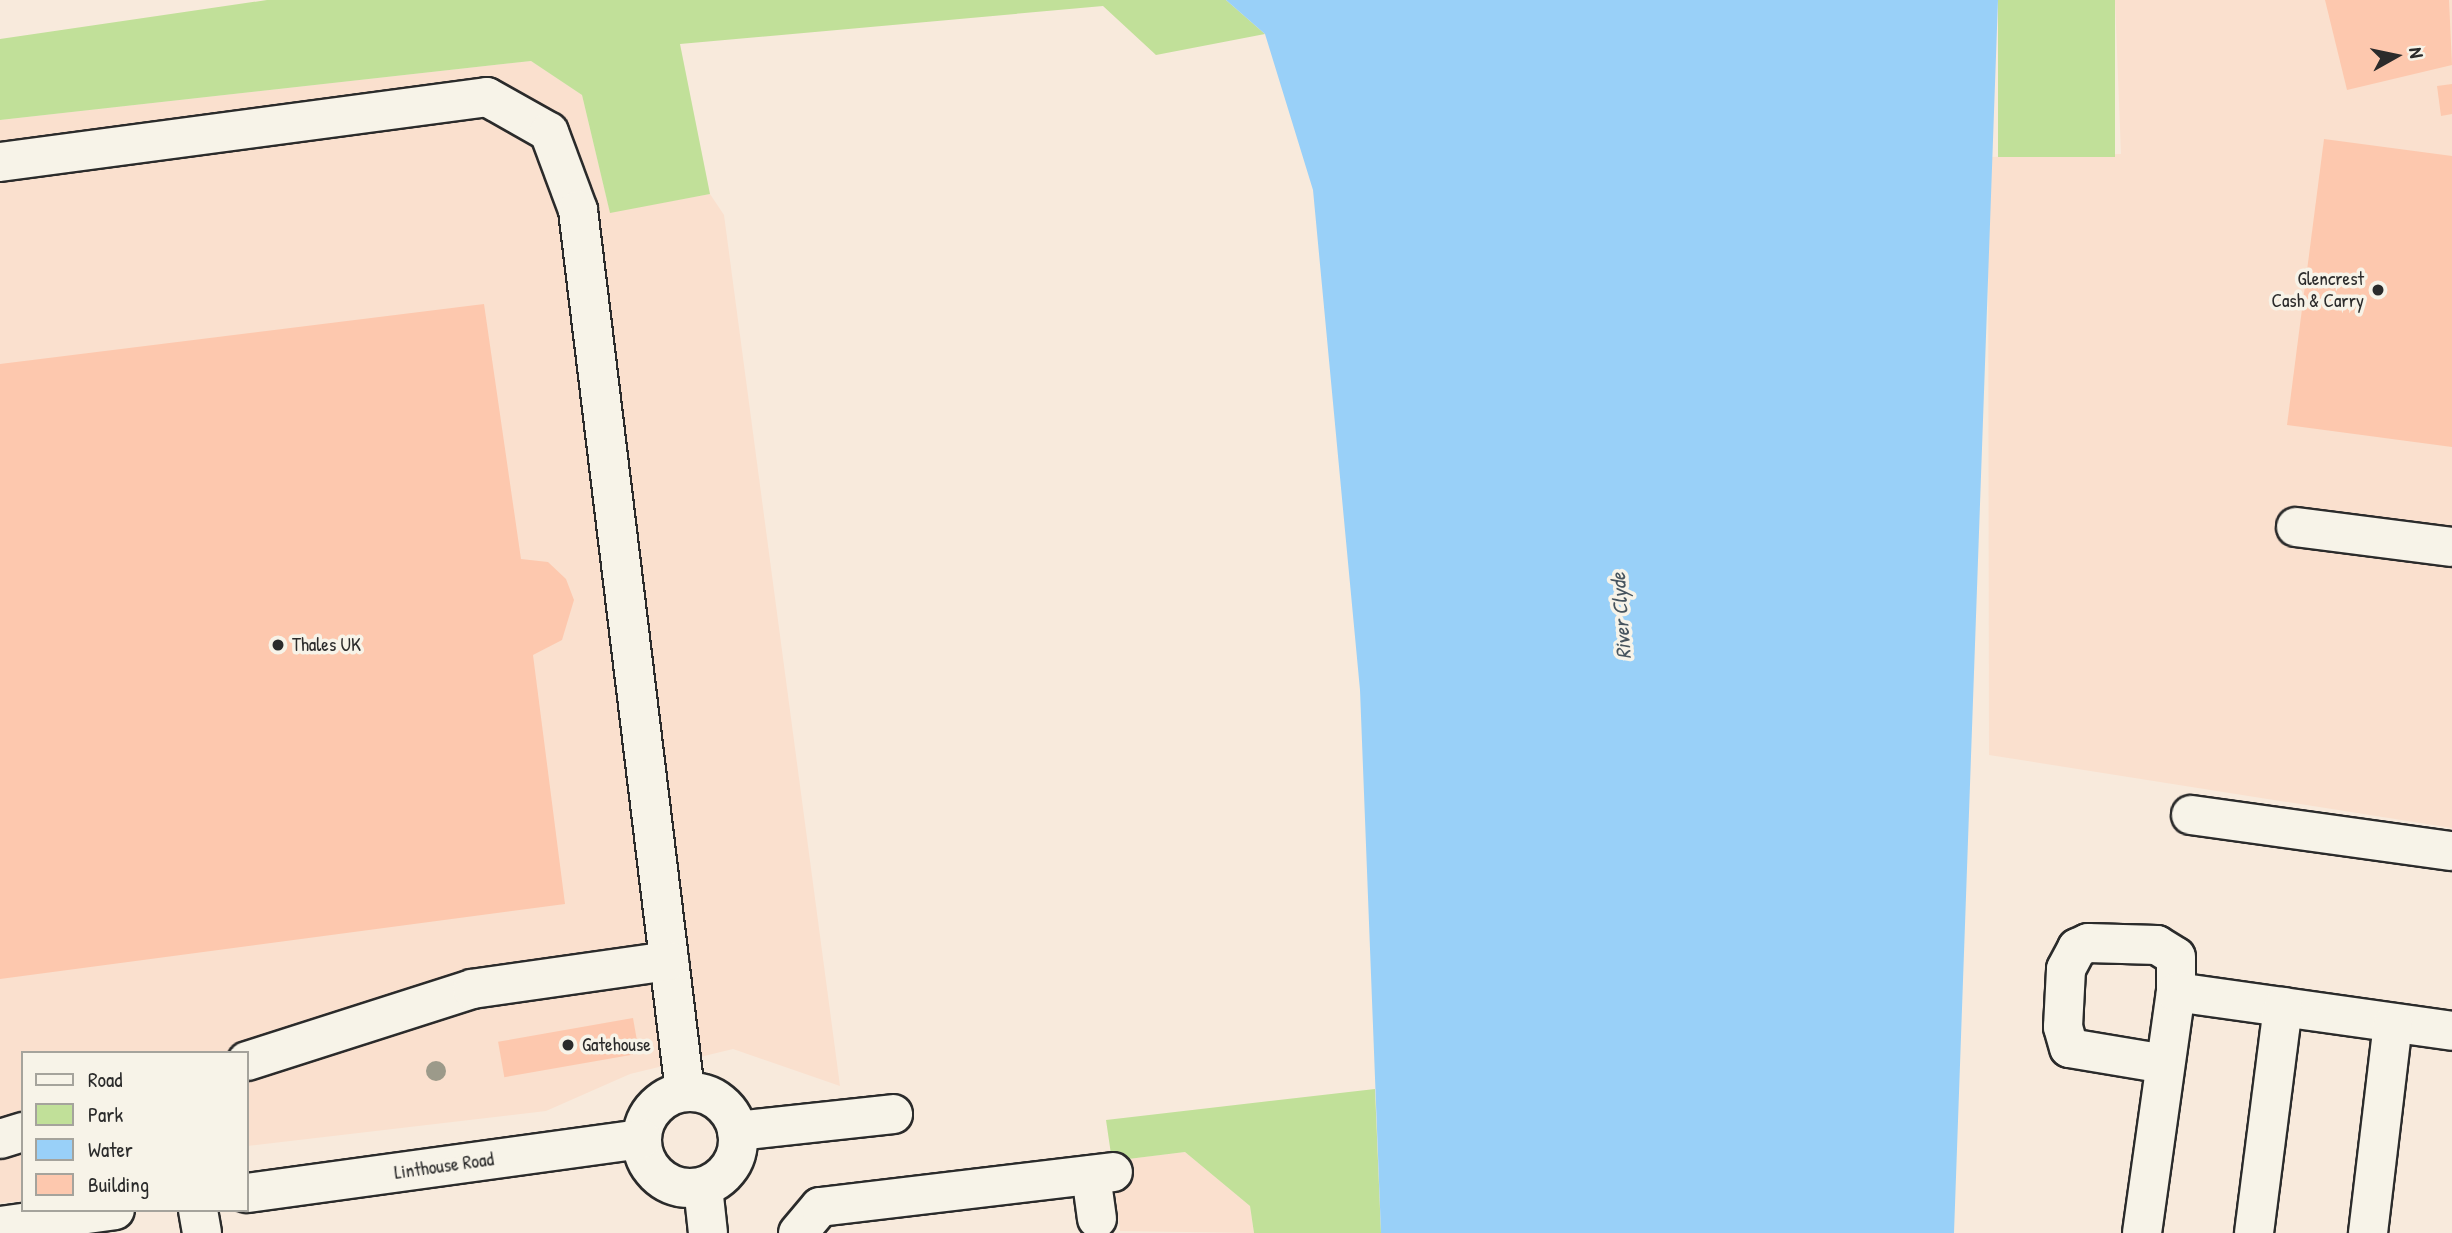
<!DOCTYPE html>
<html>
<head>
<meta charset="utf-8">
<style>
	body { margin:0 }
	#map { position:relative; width:2452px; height:1233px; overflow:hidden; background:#f8eadc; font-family:"Patrick Hand",sans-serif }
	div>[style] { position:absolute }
	.built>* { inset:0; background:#fae0ce }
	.green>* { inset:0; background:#c1e099; transform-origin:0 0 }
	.water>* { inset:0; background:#99d0f8 }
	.building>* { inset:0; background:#fdc8ae; transform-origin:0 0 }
	.roads { filter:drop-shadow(2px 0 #2b2b2b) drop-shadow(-2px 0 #2b2b2b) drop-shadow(0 2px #2b2b2b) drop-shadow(0 -2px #2b2b2b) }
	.minor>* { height:38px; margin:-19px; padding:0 19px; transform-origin:19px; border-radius:19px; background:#f7f3e8 }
	.minor>.ring { margin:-19px; padding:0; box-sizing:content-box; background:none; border:38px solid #f7f3e8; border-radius:50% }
	.trees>* { width:20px; height:20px; margin:-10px; border-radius:50%; background:#9c9a8a }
	.dots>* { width:19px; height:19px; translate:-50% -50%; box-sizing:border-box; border:4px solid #f7f3e8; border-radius:50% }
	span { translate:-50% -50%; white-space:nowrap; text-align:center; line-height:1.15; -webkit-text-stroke:7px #f7f3e8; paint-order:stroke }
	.poi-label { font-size:19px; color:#2b2b2b }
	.right { translate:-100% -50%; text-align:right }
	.left { translate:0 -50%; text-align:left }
	.street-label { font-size:19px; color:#2b2b2b }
	.water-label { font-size:21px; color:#46545e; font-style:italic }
	.legend { position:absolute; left:21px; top:1051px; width:228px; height:161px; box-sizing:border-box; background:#f7f3e8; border:2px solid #a5a39c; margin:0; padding:9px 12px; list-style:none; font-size:21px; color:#2b2b2b }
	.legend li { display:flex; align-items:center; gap:14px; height:35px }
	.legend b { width:35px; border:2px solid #a5a39c }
	.north { position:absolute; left:2361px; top:21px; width:70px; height:70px; -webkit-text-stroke:5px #f7f3e8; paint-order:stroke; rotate:81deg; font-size:19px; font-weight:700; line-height:28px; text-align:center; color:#2b2b2b }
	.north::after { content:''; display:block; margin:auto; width:24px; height:32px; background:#2b2b2b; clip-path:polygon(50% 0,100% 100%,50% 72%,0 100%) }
</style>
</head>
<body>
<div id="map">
	<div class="built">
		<i style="clip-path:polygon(2115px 0,2452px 0,2452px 828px,1989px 755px,1988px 157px,2121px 154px)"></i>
		<i style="clip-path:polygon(531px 61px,582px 95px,610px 212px,710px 194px,724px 215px,840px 1086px,733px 1049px,630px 1074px,546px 1111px,247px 1146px,247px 1053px,23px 1053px,23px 1201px,0 1203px,0 120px)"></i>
		<i style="clip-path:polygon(1185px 1152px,1250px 1206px,1254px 1233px,1120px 1231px,1112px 1161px)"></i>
	</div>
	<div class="green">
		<i style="clip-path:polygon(267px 0,1226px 0,1265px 34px,1156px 55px,1103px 6px,680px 44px,710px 194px,610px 213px,582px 95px,531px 61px,0 120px,0 39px)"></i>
		<i style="left:1998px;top:0;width:117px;height:157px"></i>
		<i style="clip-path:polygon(1375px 1089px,1381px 1233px,1254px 1233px,1250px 1206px,1185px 1152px,1112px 1161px,1106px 1120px)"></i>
	</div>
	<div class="water">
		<i style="clip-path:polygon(1226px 0,1998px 0,1954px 1233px,1381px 1233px,1360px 690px,1313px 190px,1265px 34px)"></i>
	</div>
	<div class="building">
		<i style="clip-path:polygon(2325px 0,2449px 0,2452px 65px,2347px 90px)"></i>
		<i style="clip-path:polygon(2452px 84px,2452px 114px,2441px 116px,2437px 86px)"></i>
		<i style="clip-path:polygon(2324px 139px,2452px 156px,2452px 447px,2287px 425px)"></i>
		<i style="clip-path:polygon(484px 304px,521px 559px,548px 562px,566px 579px,574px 600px,562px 640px,533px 655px,565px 904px,0 979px,0 364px)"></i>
		<i style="left:633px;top:1018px;width:36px;height:137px;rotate:80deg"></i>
	</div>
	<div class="roads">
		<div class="minor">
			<i style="left:0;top:162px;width:491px;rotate:-7.6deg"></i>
			<i style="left:487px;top:97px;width:71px;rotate:29.4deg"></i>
			<i style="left:549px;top:132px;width:83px;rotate:69.6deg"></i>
			<i style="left:578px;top:210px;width:887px;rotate:83.08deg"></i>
			<i style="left:2296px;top:527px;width:157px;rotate:7.3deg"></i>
			<i style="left:2191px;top:815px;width:263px;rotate:7.9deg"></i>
			<i style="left:247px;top:1061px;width:236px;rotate:-17.7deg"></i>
			<i style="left:472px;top:989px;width:199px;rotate:-8.1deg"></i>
			<i style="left:2165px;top:1064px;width:97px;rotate:-170.5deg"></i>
			<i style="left:2069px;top:1048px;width:22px;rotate:-106deg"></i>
			<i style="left:2063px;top:1027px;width:58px;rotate:-87deg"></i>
			<i style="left:2066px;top:969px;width:24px;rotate:-62deg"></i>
			<i style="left:2077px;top:948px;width:12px;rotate:-24deg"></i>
			<i style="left:2088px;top:943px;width:69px;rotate:1.7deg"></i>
			<i style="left:2157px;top:945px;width:22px;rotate:32deg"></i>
			<i style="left:2176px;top:957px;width:35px;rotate:90deg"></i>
			<i class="ring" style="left:642px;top:1092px;width:58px;height:58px"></i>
			<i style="left:737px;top:1131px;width:157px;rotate:-6.2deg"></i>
			<i style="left:0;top:1139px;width:24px;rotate:-17deg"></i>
			<i style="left:1091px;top:1175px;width:44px;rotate:82.2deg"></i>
			<i style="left:703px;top:1187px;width:46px;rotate:83.8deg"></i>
			<i style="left:247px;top:1193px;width:398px;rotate:-7.8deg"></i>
			<i style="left:198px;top:1210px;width:23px;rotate:80deg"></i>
			<i style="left:0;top:1226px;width:116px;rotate:-7.9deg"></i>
			<i style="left:798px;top:1233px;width:34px;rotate:-50deg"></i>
			<i style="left:820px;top:1207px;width:295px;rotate:-6.8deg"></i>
			<i style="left:2142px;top:1233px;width:243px;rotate:-82deg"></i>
			<i style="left:2176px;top:992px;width:279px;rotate:8deg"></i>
			<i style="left:2254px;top:1233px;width:228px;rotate:-82.7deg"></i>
			<i style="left:2368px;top:1233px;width:211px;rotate:-83.2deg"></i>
		</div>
	</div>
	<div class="trees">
		<i style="left:436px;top:1071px"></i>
	</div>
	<div class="dots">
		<i style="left:2378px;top:290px;background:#2b2b2b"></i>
		<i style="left:278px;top:645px;background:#2b2b2b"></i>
		<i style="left:568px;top:1045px;background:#2b2b2b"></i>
	</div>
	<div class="poi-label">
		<span class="right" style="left:2364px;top:290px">Glencrest<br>Cash &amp; Carry</span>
		<span class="left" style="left:292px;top:645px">Thales UK</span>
		<span class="left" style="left:582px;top:1045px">Gatehouse</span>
	</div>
	<div class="street-label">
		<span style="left:444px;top:1166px;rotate:-8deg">Linthouse Road</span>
	</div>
	<div class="water-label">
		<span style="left:1621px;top:616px;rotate:-94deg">River Clyde</span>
	</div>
	<ul class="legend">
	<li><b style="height:9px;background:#f7f3e8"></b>Road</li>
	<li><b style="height:19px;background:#c1e099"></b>Park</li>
	<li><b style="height:19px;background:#99d0f8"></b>Water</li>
	<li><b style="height:19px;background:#fdc8ae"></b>Building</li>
	</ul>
	<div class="north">N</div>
</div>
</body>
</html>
